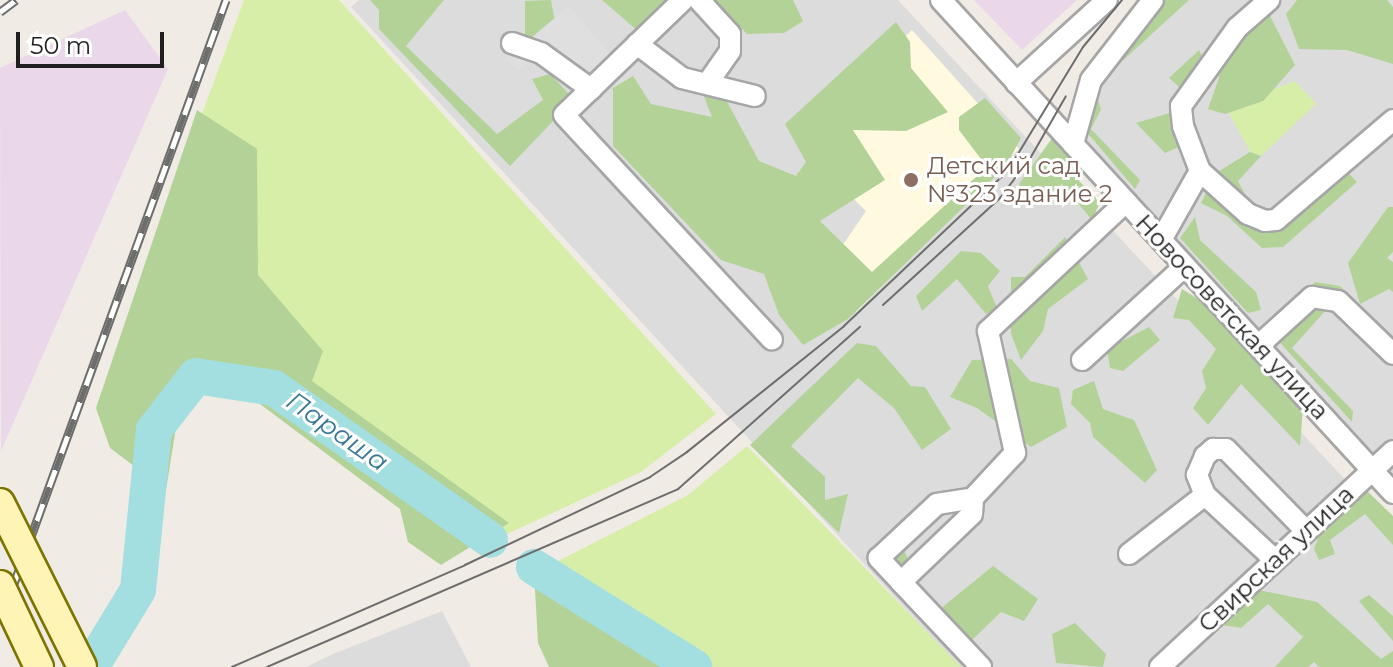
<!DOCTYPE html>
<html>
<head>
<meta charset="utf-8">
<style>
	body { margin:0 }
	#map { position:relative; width:1393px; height:667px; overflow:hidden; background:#f1ebe5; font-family:Montserrat,sans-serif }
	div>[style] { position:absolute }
	.residential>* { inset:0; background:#dddcdc }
	.industrial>* { inset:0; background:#ead7ea }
	.education>* { inset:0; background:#fff9e0 }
	.grass>* { inset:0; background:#d7eea8 }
	.forest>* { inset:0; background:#b3d297 }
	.parking>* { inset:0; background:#dfdfdf }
	.river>* { height:36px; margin:-18px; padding:0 18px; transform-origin:18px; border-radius:18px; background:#a3dee1 }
	.roads { filter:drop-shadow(2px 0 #a6a6a6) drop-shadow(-2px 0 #a6a6a6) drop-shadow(0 2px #a6a6a6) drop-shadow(0 -2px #a6a6a6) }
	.street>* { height:20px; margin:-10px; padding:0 10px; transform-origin:10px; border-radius:10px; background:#fff }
	.tram>* { height:2px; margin:-1px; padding:0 1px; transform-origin:1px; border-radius:1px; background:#6d6d6d }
	.rail>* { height:9px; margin-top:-4.5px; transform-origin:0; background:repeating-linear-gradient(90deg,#fff 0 18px,#6d6d6d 0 36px); box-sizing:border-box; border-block:2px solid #6d6d6d }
	.bridges { filter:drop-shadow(2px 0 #7d7400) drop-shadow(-2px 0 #7d7400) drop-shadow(0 2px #7d7400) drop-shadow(0 -2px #7d7400) }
	.secondary-bridge>* { height:28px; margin:-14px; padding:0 14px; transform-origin:14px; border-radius:14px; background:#fdf4b6 }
	.dots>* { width:22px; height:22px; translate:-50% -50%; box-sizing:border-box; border:4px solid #fff; border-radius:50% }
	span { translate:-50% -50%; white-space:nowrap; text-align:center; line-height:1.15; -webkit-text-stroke:6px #fff; paint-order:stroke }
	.education-label { font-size:24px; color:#785e54 }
	.left { translate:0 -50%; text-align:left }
	.street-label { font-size:24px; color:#1f1f1f }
	.water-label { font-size:26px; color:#3b7795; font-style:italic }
	.scale { position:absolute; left:16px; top:32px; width:148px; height:36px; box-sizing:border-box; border:4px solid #1f1f1f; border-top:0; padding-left:10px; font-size:24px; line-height:28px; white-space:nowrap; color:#1f1f1f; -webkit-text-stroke:6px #fff; paint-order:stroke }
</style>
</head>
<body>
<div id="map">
	<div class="residential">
		<i style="clip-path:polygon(359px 0,898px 0,1393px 531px,1393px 667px,959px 667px,351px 7px)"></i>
		<i style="clip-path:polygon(1175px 0,1393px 0,1393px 477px,1084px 138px,1099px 80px)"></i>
		<i style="clip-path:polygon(442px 611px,471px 667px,306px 667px,333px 654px)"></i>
	</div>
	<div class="industrial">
		<i style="clip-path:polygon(974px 0,1077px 0,1022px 50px)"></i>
		<i style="clip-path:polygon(125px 10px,168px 69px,1px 451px,0 68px)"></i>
	</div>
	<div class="education">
		<i style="clip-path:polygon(912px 30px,1019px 149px,856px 312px,821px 277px,866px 211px,796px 143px)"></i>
	</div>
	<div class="grass">
		<i style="clip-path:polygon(244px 0,339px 0,716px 414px,641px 472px,505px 535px,308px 386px,156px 239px)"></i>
		<i style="clip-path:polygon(1295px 81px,1316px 104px,1261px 156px,1250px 152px,1229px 113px,1263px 101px,1274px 89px)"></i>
		<i style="clip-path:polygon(747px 446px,961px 667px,697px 667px,551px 575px,554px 563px,688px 495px)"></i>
	</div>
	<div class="forest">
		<i style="clip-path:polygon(370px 0,444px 0,406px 46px,497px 134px,543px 100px,532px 79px,550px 74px,568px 93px,557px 117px,510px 166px,379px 29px,379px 10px)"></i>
		<i style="clip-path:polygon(551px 0,556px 28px,541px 43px,525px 35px,525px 1px)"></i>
		<i style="clip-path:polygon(602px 0,672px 0,639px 32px)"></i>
		<i style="clip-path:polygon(714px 0,793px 0,803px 21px,784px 33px,747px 34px)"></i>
		<i style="clip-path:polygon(1160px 0,1189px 0,1094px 87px,1101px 109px,1091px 129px,1140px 180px,1135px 189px,1073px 116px,1099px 52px)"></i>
		<i style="clip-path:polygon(1297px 0,1387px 0,1393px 7px,1393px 64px,1347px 50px,1299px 49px,1286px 14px)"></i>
		<i style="clip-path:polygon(1268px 12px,1295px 65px,1263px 101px,1225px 114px,1208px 109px,1219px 78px,1213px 41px,1240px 15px)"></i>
		<i style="clip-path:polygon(896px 22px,910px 42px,911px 68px,948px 112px,906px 131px,853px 130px,885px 180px,820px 221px,872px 272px,987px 167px,959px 130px,959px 117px,985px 98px,1021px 138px,1006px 166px,848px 319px,803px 345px,779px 315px,764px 274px,721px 260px,613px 146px,613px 88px,633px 76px,651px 104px,712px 117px,697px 79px,710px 70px,759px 161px,796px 176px,806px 162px,785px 124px)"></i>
		<i style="clip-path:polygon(1199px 50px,1206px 64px,1189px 96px,1169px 78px)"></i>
		<i style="clip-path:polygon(197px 110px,257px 149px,258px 275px,323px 351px,312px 381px,509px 523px,441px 565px,408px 542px,400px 509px,256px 401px,199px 385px,179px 409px,166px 490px,110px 448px,96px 408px)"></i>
		<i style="clip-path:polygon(1176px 111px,1179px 147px,1165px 153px,1136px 123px)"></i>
		<i style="clip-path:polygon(1053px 137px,1079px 164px,1078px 180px,1100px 202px,1092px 220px,1062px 184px,1032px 205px,1019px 184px)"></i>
		<i style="clip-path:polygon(1250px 152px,1261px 156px,1238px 181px,1253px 209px,1274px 211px,1345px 169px,1357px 182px,1283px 247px,1262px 248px,1227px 216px,1201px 203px,1216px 173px)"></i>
		<i style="clip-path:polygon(1388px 207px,1393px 207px,1393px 252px,1387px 258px,1393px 262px,1393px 292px,1389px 289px,1360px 304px,1348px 263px)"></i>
		<i style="clip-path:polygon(1195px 217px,1200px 240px,1256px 292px,1261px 310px,1248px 313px,1180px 238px)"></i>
		<i style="clip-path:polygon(1065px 237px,1088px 279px,1048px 309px,1043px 331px,1021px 360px,1011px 334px,1011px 277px,1025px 277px)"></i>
		<i style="clip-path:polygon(961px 251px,981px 253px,1000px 271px,988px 286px,997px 308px,986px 314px,957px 279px,922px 311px,916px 296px)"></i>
		<i style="clip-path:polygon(1315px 282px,1340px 286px,1352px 300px,1326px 310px,1292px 348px,1353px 411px,1352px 422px,1275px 337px,1282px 316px)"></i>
		<i style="clip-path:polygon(1182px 289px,1210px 306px,1303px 407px,1300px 446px,1241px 384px,1208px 425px,1193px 408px,1206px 388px,1202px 371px,1216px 349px,1189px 320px,1173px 318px)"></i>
		<i style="clip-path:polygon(1149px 327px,1160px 340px,1123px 371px,1110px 368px,1107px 349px)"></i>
		<i style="clip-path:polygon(857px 343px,876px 346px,911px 386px,925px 387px,951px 429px,922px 450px,894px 408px,858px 378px,791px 446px,825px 477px,825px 500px,848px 494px,839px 533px,750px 445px)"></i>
		<i style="clip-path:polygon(1011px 359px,1030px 381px,1059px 388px,1067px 427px,1031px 447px,977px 408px,950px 397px,972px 360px)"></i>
		<i style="clip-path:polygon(1094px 381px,1103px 409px,1134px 420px,1157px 470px,1145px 483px,1093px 437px,1090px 423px,1071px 404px,1073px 390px)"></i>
		<i style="clip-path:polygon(1366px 490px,1393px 516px,1393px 545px,1365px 514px,1330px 540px,1335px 554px,1319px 560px,1314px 549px,1319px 536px)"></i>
		<i style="clip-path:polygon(881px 548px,904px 550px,917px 582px,940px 609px,993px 566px,1038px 599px,1024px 621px,1001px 612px,967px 645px,987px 667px,967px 667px,865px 558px)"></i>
		<i style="clip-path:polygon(534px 571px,686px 667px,549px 667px,538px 643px)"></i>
		<i style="clip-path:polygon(1254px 589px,1317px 602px,1381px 659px,1393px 651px,1393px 667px,1319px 667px,1314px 662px,1308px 667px,1275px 667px,1303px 637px,1268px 604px,1241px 628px,1215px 624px)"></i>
		<i style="clip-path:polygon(1369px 595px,1393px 616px,1393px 641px,1359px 601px)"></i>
		<i style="clip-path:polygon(1075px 623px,1106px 654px,1103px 667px,1056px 663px,1052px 634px)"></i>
	</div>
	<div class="parking">
		<i style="clip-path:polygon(569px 6px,613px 58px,574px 93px,539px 60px,531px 58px,518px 70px,506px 59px)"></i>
	</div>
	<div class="river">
		<i style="left:534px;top:567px;width:189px;rotate:32deg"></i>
		<i style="left:91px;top:667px;width:90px;rotate:-58.6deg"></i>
		<i style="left:138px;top:590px;width:161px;rotate:-84.3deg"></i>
		<i style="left:154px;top:430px;width:68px;rotate:-52.1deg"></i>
		<i style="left:196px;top:376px;width:79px;rotate:8.7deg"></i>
		<i style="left:274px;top:388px;width:264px;rotate:35.1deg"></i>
	</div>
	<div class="roads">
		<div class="street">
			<i style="left:683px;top:0;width:165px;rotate:136deg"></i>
			<i style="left:564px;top:115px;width:306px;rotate:47.2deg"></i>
			<i style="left:699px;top:0;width:46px;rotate:47.6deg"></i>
			<i style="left:730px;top:34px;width:17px;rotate:90deg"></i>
			<i style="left:730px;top:51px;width:40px;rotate:124.9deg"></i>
			<i style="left:941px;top:0;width:669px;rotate:47.48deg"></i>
			<i style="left:512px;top:43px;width:31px;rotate:19deg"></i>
			<i style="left:541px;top:53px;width:62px;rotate:35.8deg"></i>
			<i style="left:637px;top:44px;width:56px;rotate:37.1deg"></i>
			<i style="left:682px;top:78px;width:75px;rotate:13.9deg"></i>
			<i style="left:1016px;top:83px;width:123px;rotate:-42.4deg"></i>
			<i style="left:1073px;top:144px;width:66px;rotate:-74.3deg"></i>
			<i style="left:1091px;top:80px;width:101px;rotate:-52.2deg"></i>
			<i style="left:1200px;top:171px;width:64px;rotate:41.9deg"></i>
			<i style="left:1248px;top:214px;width:18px;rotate:22deg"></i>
			<i style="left:1265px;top:221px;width:11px;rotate:-5deg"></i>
			<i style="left:1276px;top:220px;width:154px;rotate:-40.5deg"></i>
			<i style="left:1161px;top:240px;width:79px;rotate:-60.5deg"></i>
			<i style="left:1200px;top:171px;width:48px;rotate:-110.7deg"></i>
			<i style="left:1183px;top:126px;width:20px;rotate:-96deg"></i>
			<i style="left:1181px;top:106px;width:96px;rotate:-54.3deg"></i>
			<i style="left:1237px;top:28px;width:43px;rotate:-41.2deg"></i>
			<i style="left:1259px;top:345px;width:72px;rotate:-42.2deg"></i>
			<i style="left:1312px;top:297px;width:26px;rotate:9deg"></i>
			<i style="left:1338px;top:301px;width:76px;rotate:43.9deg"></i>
			<i style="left:1082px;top:360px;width:139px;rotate:-42.4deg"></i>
			<i style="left:1129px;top:554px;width:96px;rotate:-37.8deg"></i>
			<i style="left:1275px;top:560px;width:96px;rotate:-137.1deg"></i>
			<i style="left:1205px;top:495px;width:22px;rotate:-112deg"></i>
			<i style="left:1197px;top:475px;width:21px;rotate:-67deg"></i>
			<i style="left:1205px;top:456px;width:11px;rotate:-41deg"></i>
			<i style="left:1213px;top:449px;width:13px"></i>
			<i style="left:1226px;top:449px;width:115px;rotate:45.7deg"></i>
			<i style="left:901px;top:582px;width:33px;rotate:-133deg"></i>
			<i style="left:879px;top:558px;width:79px;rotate:-43deg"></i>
			<i style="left:937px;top:504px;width:36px;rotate:-9deg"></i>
			<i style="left:981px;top:667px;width:117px;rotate:-133.3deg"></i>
			<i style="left:901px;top:582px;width:98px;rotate:-43.8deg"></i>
			<i style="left:972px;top:514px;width:16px;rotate:-86deg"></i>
			<i style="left:973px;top:498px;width:62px;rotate:-47deg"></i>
			<i style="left:1015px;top:453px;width:125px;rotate:-102.5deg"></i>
			<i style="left:988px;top:331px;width:189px;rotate:-43.1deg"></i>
			<i style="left:1160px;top:667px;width:318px;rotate:-42.8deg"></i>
		</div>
	</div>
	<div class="tram">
		<i style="left:883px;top:305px;width:159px;rotate:-42.4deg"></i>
		<i style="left:1000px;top:198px;width:51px;rotate:-52.9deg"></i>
		<i style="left:1031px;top:157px;width:70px;rotate:-60.2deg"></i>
		<i style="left:232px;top:667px;width:254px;rotate:-23.6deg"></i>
		<i style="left:465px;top:565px;width:205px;rotate:-25.4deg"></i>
		<i style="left:650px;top:477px;width:45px;rotate:-34deg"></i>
		<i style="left:687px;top:452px;width:201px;rotate:-38.7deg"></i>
		<i style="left:844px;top:326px;width:224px;rotate:-43.4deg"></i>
		<i style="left:1007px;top:172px;width:146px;rotate:-58.7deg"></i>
		<i style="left:1083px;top:47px;width:61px;rotate:-50.3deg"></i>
		<i style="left:267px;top:667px;width:448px;rotate:-23.4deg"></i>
		<i style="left:678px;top:489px;width:244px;rotate:-41.7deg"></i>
	</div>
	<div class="rail">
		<i style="left:0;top:12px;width:20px;rotate:-37deg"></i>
		<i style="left:0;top:622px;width:662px;rotate:-70.03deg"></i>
	</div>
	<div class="bridges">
		<div class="secondary-bridge">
			<i style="left:0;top:503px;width:183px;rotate:63.4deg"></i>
			<i style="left:0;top:585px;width:91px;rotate:64.6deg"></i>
		</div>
	</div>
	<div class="dots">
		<i style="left:911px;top:180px;background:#8d6e63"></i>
	</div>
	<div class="education-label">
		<span class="left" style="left:927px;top:180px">Детский сад<br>№323 здание 2</span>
	</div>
	<div class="street-label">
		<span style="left:1232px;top:317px;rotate:47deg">Новосоветская улица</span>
		<span style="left:1276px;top:559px;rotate:-43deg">Свирская улица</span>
	</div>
	<div class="water-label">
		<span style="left:337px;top:432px;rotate:35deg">Параша</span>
	</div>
	<div class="scale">50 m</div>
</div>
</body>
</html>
